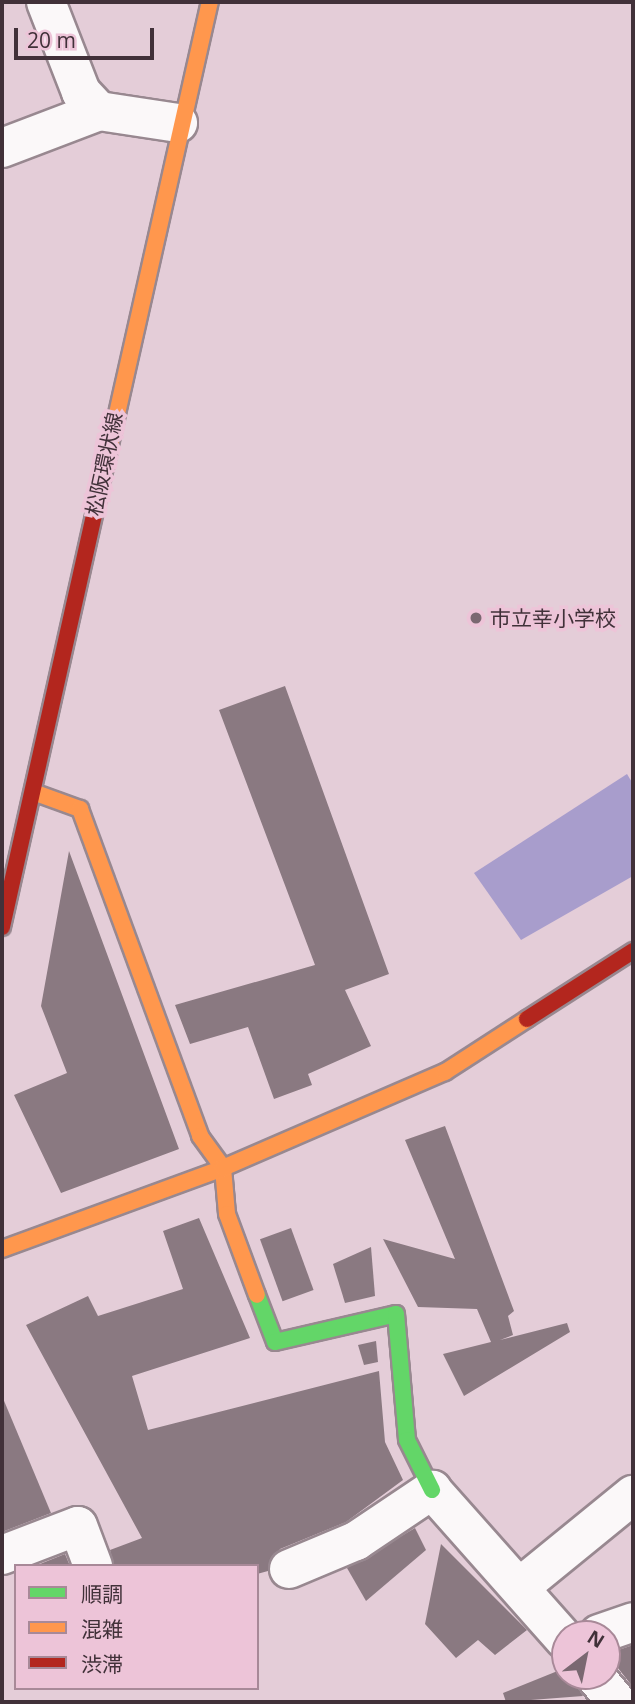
<!DOCTYPE html>
<html>
<head>
<meta charset="utf-8">
<style>
	body { margin:0 }
	#map { position:relative; width:635px; height:1704px; overflow:hidden; background:#e4cdd8; font-family:"Open Sans","Noto Sans JP",sans-serif }
	div>[style] { position:absolute }
	.water>* { inset:0; background:#a89dcc }
	.building>* { inset:0; background:#8a7981; transform-origin:0 0 }
	.roads { filter:drop-shadow(2px 0 #988890) drop-shadow(-2px 0 #988890) drop-shadow(0 2px #988890) drop-shadow(0 -2px #988890) }
	.street>* { height:38px; margin:-19px; padding:0 19px; transform-origin:19px; border-radius:19px; background:#fbf8f9 }
	.fast>* { height:16px; margin:-8px; padding:0 8px; transform-origin:8px; border-radius:8px; background:#63d668 }
	.slow>* { height:16px; margin:-8px; padding:0 8px; transform-origin:8px; border-radius:8px; background:#ff974d }
	.jam>* { height:16px; margin:-8px; padding:0 8px; transform-origin:8px; border-radius:8px; background:#b3261e }
	.dots>* { width:19px; height:19px; translate:-50% -50%; box-sizing:border-box; border:4px solid #edc4d8; border-radius:50% }
	span { translate:-50% -50%; white-space:nowrap; text-align:center; line-height:1.15; -webkit-text-stroke:7px #edc4d8; paint-order:stroke }
	.street-label { font-size:21px; color:#413139 }
	.poi-label { font-size:21px; color:#413139 }
	.left { translate:0 -50%; text-align:left }
	.frame { position:absolute; inset:0; border:4px solid #413139; pointer-events:none }
	.legend { position:absolute; left:14px; top:1564px; width:245px; height:126px; box-sizing:border-box; background:#edc4d8; border:2px solid #a88998; margin:0; padding:9px 12px; list-style:none; font-size:21px; color:#413139 }
	.legend li { display:flex; align-items:center; gap:14px; height:35px }
	.legend b { width:35px; border:2px solid #a88998 }
	.north { position:absolute; left:551px; top:1620px; width:70px; height:70px; box-sizing:border-box; background:#edc4d8; border:2px solid #a88998; border-radius:50%; rotate:32deg; font-size:19px; font-weight:700; line-height:28px; text-align:center; color:#413139 }
	.north::after { content:''; display:block; margin:auto; width:24px; height:32px; background:#7a6871; clip-path:polygon(50% 0,100% 100%,50% 72%,0 100%) }
	.scale { position:absolute; left:14px; top:28px; width:140px; height:32px; box-sizing:border-box; border:4px solid #413139; border-top:0; padding-left:9px; font-size:21px; line-height:24px; white-space:nowrap; color:#413139; -webkit-text-stroke:5px #edc4d8; paint-order:stroke }
</style>
</head>
<body>
<div id="map">
	<div class="water">
		<i style="clip-path:polygon(627px 774px,633px 784px,633px 876px,521px 940px,474px 873px)"></i>
	</div>
	<div class="building">
		<i style="clip-path:polygon(285px 686px,389px 974px,345px 990px,371px 1046px,308px 1074px,312px 1085px,274px 1099px,248px 1027px,190px 1044px,175px 1005px,315px 965px,219px 710px)"></i>
		<i style="clip-path:polygon(69px 851px,179px 1149px,61px 1193px,14px 1095px,67px 1073px,41px 1006px)"></i>
		<i style="clip-path:polygon(445px 1126px,514px 1311px,508px 1316px,513px 1335px,500px 1340px,567px 1323px,570px 1332px,464px 1396px,443px 1354px,491px 1342px,477px 1309px,418px 1307px,383px 1239px,455px 1259px,405px 1140px)"></i>
		<i style="clip-path:polygon(199px 1218px,250px 1338px,132px 1376px,148px 1430px,379px 1371px,385px 1442px,403px 1480px,346px 1522px,280px 1549px,268px 1571px,257px 1574px,257px 1566px,114px 1566px,110px 1550px,142px 1538px,26px 1325px,88px 1296px,98px 1316px,183px 1289px,163px 1231px)"></i>
		<i style="left:291px;top:1228px;width:66px;height:33px;rotate:70deg"></i>
		<i style="clip-path:polygon(371px 1247px,375px 1296px,345px 1303px,333px 1264px)"></i>
		<i style="clip-path:polygon(376px 1341px,378px 1362px,364px 1365px,358px 1345px)"></i>
		<i style="clip-path:polygon(2px 1396px,51px 1513px,2px 1532px)"></i>
		<i style="clip-path:polygon(415px 1528px,426px 1550px,366px 1601px,347px 1568px)"></i>
		<i style="clip-path:polygon(441px 1544px,527px 1630px,495px 1655px,478px 1640px,456px 1658px,425px 1624px)"></i>
		<i style="clip-path:polygon(65px 1554px,70px 1566px,35px 1566px)"></i>
		<i style="clip-path:polygon(633px 1645px,633px 1686px,632px 1686px,607px 1654px)"></i>
		<i style="clip-path:polygon(565px 1668px,583px 1696px,506px 1702px,503px 1693px)"></i>
	</div>
	<div class="roads">
		<div class="street">
			<i style="left:46px;top:2px;width:97px;rotate:68.7deg"></i>
			<i style="left:81px;top:92px;width:26px;rotate:47deg"></i>
			<i style="left:2px;top:148px;width:104px;rotate:-20.9deg"></i>
			<i style="left:99px;top:111px;width:80px;rotate:8.6deg"></i>
			<i style="left:2px;top:1555px;width:81px;rotate:-20.9deg"></i>
			<i style="left:78px;top:1526px;width:43px;rotate:69.4deg"></i>
			<i style="left:289px;top:1569px;width:73px;rotate:-22.7deg"></i>
			<i style="left:356px;top:1541px;width:92px;rotate:-33.9deg"></i>
			<i style="left:432px;top:1490px;width:200px;rotate:48.4deg"></i>
			<i style="left:520px;top:1587px;width:146px;rotate:-39.2deg"></i>
			<i style="left:599px;top:1634px;width:36px;rotate:-19deg"></i>
			<i style="left:595px;top:1676px;width:34px;rotate:50deg"></i>
		</div>
		<div class="fast">
			<i style="left:257px;top:1295px;width:50px;rotate:69deg"></i>
			<i style="left:275px;top:1342px;width:124px;rotate:-13deg"></i>
			<i style="left:396px;top:1314px;width:126px;rotate:85deg"></i>
			<i style="left:407px;top:1440px;width:56px;rotate:63.4deg"></i>
		</div>
		<div class="slow">
			<i style="left:105px;top:467px;width:477px;rotate:-77.3deg"></i>
			<i style="left:33px;top:792px;width:50px;rotate:19.9deg"></i>
			<i style="left:80px;top:809px;width:348px;rotate:69.8deg"></i>
			<i style="left:200px;top:1136px;width:39px;rotate:54deg"></i>
			<i style="left:223px;top:1168px;width:46px;rotate:85deg"></i>
			<i style="left:227px;top:1214px;width:86px;rotate:69.7deg"></i>
			<i style="left:2px;top:1249px;width:235px;rotate:-20.1deg"></i>
			<i style="left:223px;top:1168px;width:242px;rotate:-23.4deg"></i>
			<i style="left:445px;top:1072px;width:98px;rotate:-32.9deg"></i>
		</div>
		<div class="jam">
			<i style="left:2px;top:927px;width:471px;rotate:-77.4deg"></i>
			<i style="left:527px;top:1019px;width:126px;rotate:-32.7deg"></i>
		</div>
	</div>
	<div class="dots">
		<i style="left:476px;top:618px;background:#7a6871"></i>
	</div>
	<div class="street-label">
		<span style="left:104px;top:464px;rotate:-78deg">松阪環状線</span>
	</div>
	<div class="poi-label">
		<span class="left" style="left:490px;top:618px">市立幸小学校</span>
	</div>
	<div class="frame"></div>
	<ul class="legend">
	<li><b style="height:9px;background:#63d668"></b>順調</li>
	<li><b style="height:9px;background:#ff974d"></b>混雑</li>
	<li><b style="height:9px;background:#b3261e"></b>渋滞</li>
	</ul>
	<div class="north">N</div>
	<div class="scale">20 m</div>
</div>
</body>
</html>
